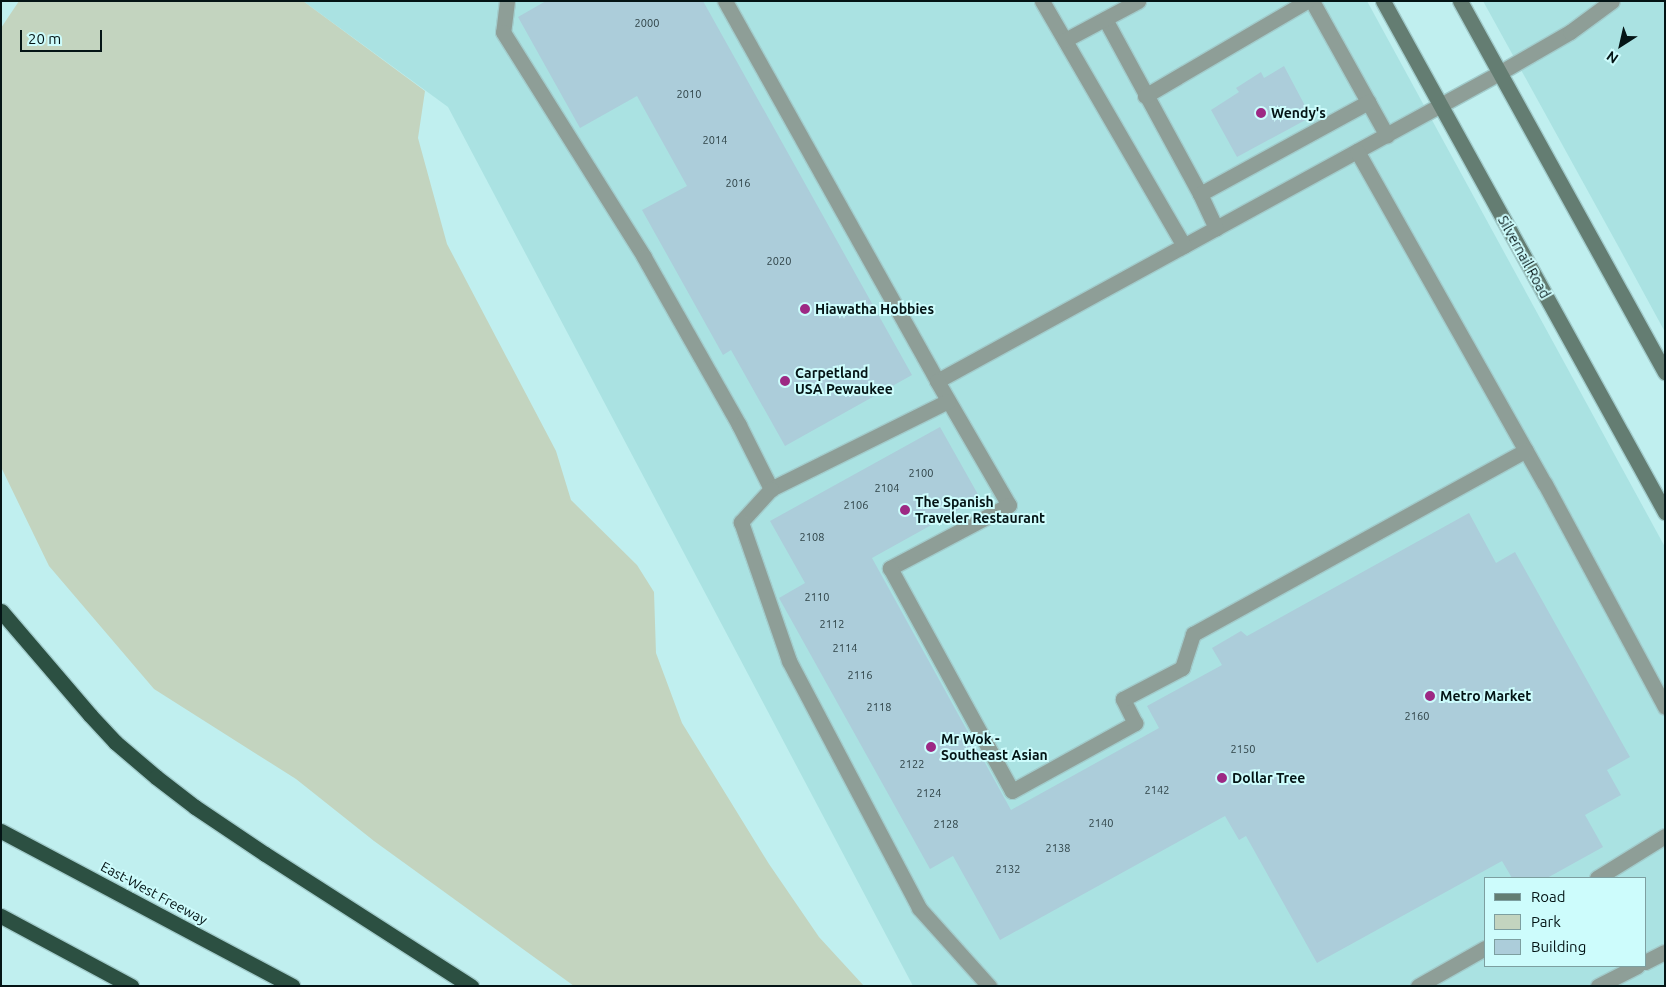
<!DOCTYPE html>
<html>
<head>
<meta charset="utf-8">
<style>
	body { margin:0 }
	#map { position:relative; width:1666px; height:987px; overflow:hidden; background:#c0efef; font-family:Ubuntu,sans-serif }
	div>[style] { position:absolute }
	.built>* { inset:0; background:#aae2e2 }
	.green>* { inset:0; background:#c3d4bf }
	.building>* { inset:0; background:#accdda }
	.roads { filter:drop-shadow(1px 0 #a2cccc) drop-shadow(-1px 0 #a2cccc) drop-shadow(0 1px #a2cccc) drop-shadow(0 -1px #a2cccc) }
	.lane>* { height:15px; margin:-7.5px; padding:0 7.5px; transform-origin:7.5px; border-radius:7.5px; background:#8e9e97 }
	.street>* { height:15px; margin:-7.5px; padding:0 7.5px; transform-origin:7.5px; border-radius:7.5px; background:#8e9e97 }
	.secondary>* { height:15px; margin:-7.5px; padding:0 7.5px; transform-origin:7.5px; border-radius:7.5px; background:#647d72 }
	.highway>* { height:15px; margin:-7.5px; padding:0 7.5px; transform-origin:7.5px; border-radius:7.5px; background:#2c5042 }
	.dots>* { width:14px; height:14px; translate:-50% -50%; box-sizing:border-box; border:2px solid #cdfcfc; border-radius:50% }
	span { translate:-50% -50%; white-space:nowrap; text-align:center; line-height:1.15; -webkit-text-stroke:4px #cdfcfc; paint-order:stroke }
	.number-label { font-size:11px; color:#2e4246 }
	.number-label span { -webkit-text-stroke-width:0 }
	.poi-label { font-size:14px; color:#041415; font-weight:700 }
	.left { translate:0 -50%; text-align:left }
	.street-label { font-size:14px; color:#041415 }
	.frame { position:absolute; inset:0; border:2px solid #041415; pointer-events:none }
	.legend { position:absolute; left:1484px; top:877px; width:162px; height:90px; box-sizing:border-box; background:#cdfcfc; border:1px solid #7d9fa0; margin:0; padding:6px 9px; list-style:none; font-size:15px; color:#041415 }
	.legend li { display:flex; align-items:center; gap:10px; height:25px }
	.legend b { width:25px; border:1px solid #7d9fa0 }
	.north { position:absolute; left:1596px; top:20px; width:50px; height:50px; -webkit-text-stroke:4px #cdfcfc; paint-order:stroke; rotate:215deg; font-size:14px; font-weight:700; line-height:20px; text-align:center; color:#041415 }
	.north::after { content:''; display:block; margin:auto; width:18px; height:22px; background:#041415; clip-path:polygon(50% 0,100% 100%,50% 72%,0 100%) }
	.scale { position:absolute; left:20px; top:30px; width:82px; height:22px; box-sizing:border-box; border:2px solid #041415; border-top:0; padding-left:6px; font-size:15px; line-height:18px; white-space:nowrap; color:#041415; -webkit-text-stroke:4px #cdfcfc; paint-order:stroke }
</style>
</head>
<body>
<div id="map">
	<div class="built">
		<i style="clip-path:polygon(evenodd,303px 1px,1367px 1px,1665px 547px,1665px 986px,913px 986px,448px 107px,303px 1px,1485px 878px,1645px 878px,1645px 966px,1485px 966px,1485px 878px)"></i>
		<i style="clip-path:polygon(1483px 1px,1665px 1px,1665px 332px,1622px 253px)"></i>
	</div>
	<div class="green">
		<i style="clip-path:polygon(19px 1px,303px 1px,425px 91px,418px 138px,447px 244px,556px 451px,571px 500px,637px 565px,654px 592px,656px 653px,682px 723px,769px 864px,819px 937px,864px 986px,574px 986px,374px 841px,296px 779px,154px 689px,49px 566px,1px 467px,1px 28px)"></i>
	</div>
	<div class="building">
		<i style="clip-path:polygon(546px 1px,703px 1px,912px 375px,785px 446px,731px 350px,723px 355px,642px 210px,687px 186px,637px 96px,580px 128px,518px 17px)"></i>
		<i style="clip-path:polygon(1284px 66px,1311px 117px,1237px 157px,1211px 110px,1239px 92px,1236px 88px,1261px 72px,1264px 78px)"></i>
		<i style="clip-path:polygon(940px 427px,980px 498px,872px 558px,1011px 810px,1159px 728px,1147px 706px,1222px 665px,1212px 648px,1241px 631px,1247px 636px,1469px 513px,1496px 563px,1515px 552px,1630px 757px,1607px 770px,1621px 795px,1585px 815px,1603px 847px,1547px 878px,1512px 878px,1502px 861px,1317px 963px,1246px 836px,1239px 840px,1225px 816px,1000px 940px,953px 856px,930px 869px,779px 598px,805px 583px,770px 521px)"></i>
	</div>
	<div class="roads">
		<div class="lane">
			<i style="left:507px;top:1px;width:31px;rotate:97deg"></i>
			<i style="left:503px;top:32px;width:266px;rotate:57.9deg"></i>
			<i style="left:644px;top:257px;width:193px;rotate:60.5deg"></i>
			<i style="left:739px;top:425px;width:72px;rotate:63.4deg"></i>
			<i style="left:725px;top:1px;width:435px;rotate:60.8deg"></i>
			<i style="left:937px;top:381px;width:641px;rotate:-28.72deg"></i>
			<i style="left:1042px;top:1px;width:283px;rotate:59.9deg"></i>
			<i style="left:1312px;top:1px;width:154px;rotate:60.9deg"></i>
			<i style="left:1105px;top:19px;width:199px;rotate:61.5deg"></i>
			<i style="left:1200px;top:194px;width:38px;rotate:65deg"></i>
			<i style="left:1065px;top:40px;width:83px;rotate:-28.1deg"></i>
			<i style="left:1145px;top:96px;width:188px;rotate:-30.4deg"></i>
			<i style="left:1357px;top:151px;width:382px;rotate:60.6deg"></i>
			<i style="left:1545px;top:484px;width:253px;rotate:61.7deg"></i>
			<i style="left:1200px;top:194px;width:192px;rotate:-28.7deg"></i>
			<i style="left:937px;top:381px;width:143px;rotate:59.9deg"></i>
			<i style="left:1009px;top:505px;width:135px;rotate:152.1deg"></i>
			<i style="left:890px;top:568px;width:254px;rotate:61.3deg"></i>
			<i style="left:1012px;top:791px;width:141px;rotate:-28.9deg"></i>
			<i style="left:1135px;top:723px;width:27px;rotate:-117deg"></i>
			<i style="left:1123px;top:699px;width:67px;rotate:-27.7deg"></i>
			<i style="left:1182px;top:668px;width:36px;rotate:-72deg"></i>
			<i style="left:1193px;top:634px;width:380px;rotate:-28.9deg"></i>
			<i style="left:948px;top:401px;width:198px;rotate:153.6deg"></i>
			<i style="left:771px;top:489px;width:45px;rotate:132.3deg"></i>
			<i style="left:741px;top:522px;width:147px;rotate:70.9deg"></i>
			<i style="left:789px;top:661px;width:279px;rotate:62.2deg"></i>
			<i style="left:919px;top:908px;width:105px;rotate:48.1deg"></i>
			<i style="left:1597px;top:878px;width:80px;rotate:-31.7deg"></i>
			<i style="left:1645px;top:962px;width:22px;rotate:-27deg"></i>
			<i style="left:1418px;top:986px;width:77px;rotate:-29.6deg"></i>
			<i style="left:1598px;top:986px;width:44px;rotate:-27.1deg"></i>
		</div>
		<div class="street">
			<i style="left:1499px;top:73px;width:82px;rotate:-30deg"></i>
			<i style="left:1570px;top:32px;width:52px;rotate:-36.4deg"></i>
		</div>
		<div class="secondary">
			<i style="left:1383px;top:1px;width:584px;rotate:61.11deg"></i>
			<i style="left:1460px;top:1px;width:424px;rotate:61.1deg"></i>
		</div>
		<div class="highway">
			<i style="left:1px;top:611px;width:137px;rotate:49.4deg"></i>
			<i style="left:90px;top:715px;width:37px;rotate:47deg"></i>
			<i style="left:115px;top:742px;width:54px;rotate:40.5deg"></i>
			<i style="left:156px;top:777px;width:49px;rotate:37.6deg"></i>
			<i style="left:195px;top:807px;width:84px;rotate:33.9deg"></i>
			<i style="left:265px;top:854px;width:245px;rotate:32.7deg"></i>
			<i style="left:1px;top:831px;width:330px;rotate:28deg"></i>
			<i style="left:1px;top:916px;width:148px;rotate:28.3deg"></i>
		</div>
	</div>
	<div class="dots">
		<i style="left:1261px;top:113px;background:#9d2984"></i>
		<i style="left:805px;top:309px;background:#9d2984"></i>
		<i style="left:785px;top:381px;background:#9d2984"></i>
		<i style="left:905px;top:510px;background:#9d2984"></i>
		<i style="left:1430px;top:696px;background:#9d2984"></i>
		<i style="left:931px;top:747px;background:#9d2984"></i>
		<i style="left:1222px;top:778px;background:#9d2984"></i>
	</div>
	<div class="number-label">
		<span style="left:647px;top:23px">2000</span>
		<span style="left:689px;top:94px">2010</span>
		<span style="left:715px;top:140px">2014</span>
		<span style="left:738px;top:183px">2016</span>
		<span style="left:779px;top:261px">2020</span>
		<span style="left:921px;top:473px">2100</span>
		<span style="left:887px;top:488px">2104</span>
		<span style="left:856px;top:505px">2106</span>
		<span style="left:812px;top:537px">2108</span>
		<span style="left:817px;top:597px">2110</span>
		<span style="left:832px;top:624px">2112</span>
		<span style="left:845px;top:648px">2114</span>
		<span style="left:860px;top:675px">2116</span>
		<span style="left:879px;top:707px">2118</span>
		<span style="left:1417px;top:716px">2160</span>
		<span style="left:1243px;top:749px">2150</span>
		<span style="left:912px;top:764px">2122</span>
		<span style="left:1157px;top:790px">2142</span>
		<span style="left:929px;top:793px">2124</span>
		<span style="left:1101px;top:823px">2140</span>
		<span style="left:946px;top:824px">2128</span>
		<span style="left:1058px;top:848px">2138</span>
		<span style="left:1008px;top:869px">2132</span>
	</div>
	<div class="poi-label">
		<span class="left" style="left:1271px;top:113px">Wendy's</span>
		<span class="left" style="left:815px;top:309px">Hiawatha Hobbies</span>
		<span class="left" style="left:795px;top:381px">Carpetland<br>USA Pewaukee</span>
		<span class="left" style="left:915px;top:510px">The Spanish<br>Traveler Restaurant</span>
		<span class="left" style="left:1440px;top:696px">Metro Market</span>
		<span class="left" style="left:941px;top:747px">Mr Wok -<br>Southeast Asian</span>
		<span class="left" style="left:1232px;top:778px">Dollar Tree</span>
	</div>
	<div class="street-label">
		<span style="left:1524px;top:257px;rotate:61deg">Silvernail Road</span>
		<span style="left:154px;top:893px;rotate:28deg">East-West Freeway</span>
	</div>
	<div class="frame"></div>
	<ul class="legend">
	<li><b style="height:6px;background:#647d72"></b>Road</li>
	<li><b style="height:14px;background:#c3d4bf"></b>Park</li>
	<li><b style="height:14px;background:#accdda"></b>Building</li>
	</ul>
	<div class="north">N</div>
	<div class="scale">20 m</div>
</div>
</body>
</html>
